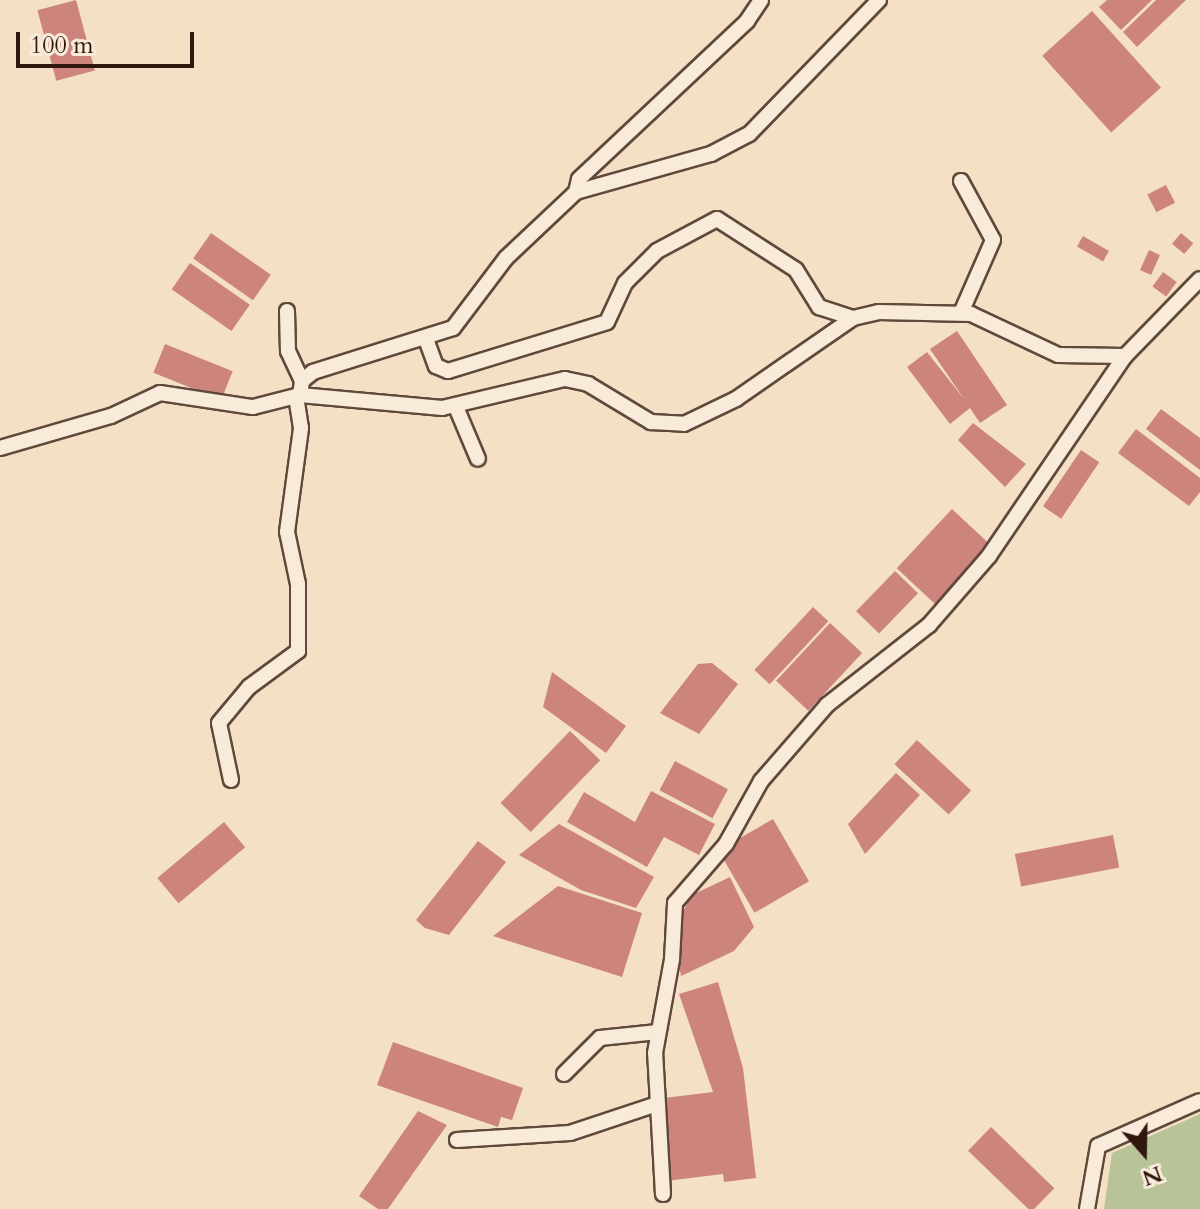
<!DOCTYPE html>
<html>
<head>
<meta charset="utf-8">
<style>
	body { margin:0 }
	#map { position:relative; width:1200px; height:1209px; overflow:hidden; background:#f4e0c4; font-family:Cardo,serif }
	div>[style] { position:absolute }
	.green>* { inset:0; background:#b8c397 }
	.building>* { inset:0; background:#cd847d; transform-origin:0 0 }
	.roads { filter:drop-shadow(2px 0 #60493c) drop-shadow(-2px 0 #60493c) drop-shadow(0 2px #60493c) drop-shadow(0 -2px #60493c) }
	.minor>* { height:14px; margin:-7px; padding:0 7px; transform-origin:7px; border-radius:7px; background:#f8ebd9 }
	span { translate:-50% -50%; white-space:nowrap; text-align:center; line-height:1.15; -webkit-text-stroke:7px #f8ebd9; paint-order:stroke }
	.north { position:absolute; left:1104px; top:1113px; width:80px; height:80px; -webkit-text-stroke:6px #f8ebd9; paint-order:stroke; rotate:160deg; font-size:22px; font-weight:700; line-height:32px; text-align:center; color:#2f170e }
	.north::after { content:''; display:block; margin:auto; width:28px; height:36px; background:#2f170e; clip-path:polygon(50% 0,100% 100%,50% 72%,0 100%) }
	.scale { position:absolute; left:16px; top:32px; width:178px; height:36px; box-sizing:border-box; border:4px solid #2f170e; border-top:0; padding-left:10px; font-size:24px; line-height:28px; white-space:nowrap; color:#2f170e; -webkit-text-stroke:6px #f8ebd9; paint-order:stroke }
</style>
</head>
<body>
<div id="map">
	<div class="green">
		<i style="clip-path:polygon(1200px 1114px,1200px 1209px,1104px 1209px,1112px 1153px)"></i>
	</div>
	<div class="building">
		<i style="left:76px;top:0;width:73px;height:40px;rotate:75deg"></i>
		<i style="clip-path:polygon(1107px 0,1152px 0,1121px 30px,1099px 7px)"></i>
		<i style="clip-path:polygon(1156px 0,1186px 0,1137px 47px,1123px 32px)"></i>
		<i style="left:1092px;top:11px;width:103px;height:67px;rotate:48deg"></i>
		<i style="left:1166px;top:185px;width:20px;height:21px;rotate:63deg"></i>
		<i style="left:211px;top:233px;width:73px;height:31px;rotate:35deg"></i>
		<i style="left:1181px;top:233px;width:16px;height:14px;rotate:40deg"></i>
		<i style="left:1083px;top:236px;width:30px;height:12px;rotate:30deg"></i>
		<i style="left:1149px;top:250px;width:12px;height:22px;rotate:24deg"></i>
		<i style="left:190px;top:263px;width:73px;height:32px;rotate:35deg"></i>
		<i style="left:1163px;top:272px;width:17px;height:18px;rotate:36deg"></i>
		<i style="clip-path:polygon(957px 331px,1007px 405px,980px 423px,970px 408px,950px 424px,907px 367px,927px 352px,964px 399px,930px 349px)"></i>
		<i style="left:165px;top:344px;width:73px;height:31px;rotate:22deg"></i>
		<i style="clip-path:polygon(1161px 409px,1200px 438px,1200px 470px,1146px 429px)"></i>
		<i style="clip-path:polygon(973px 423px,1026px 464px,1005px 487px,958px 440px)"></i>
		<i style="clip-path:polygon(1136px 429px,1200px 478px,1200px 492px,1189px 506px,1118px 453px)"></i>
		<i style="left:1081px;top:450px;width:22px;height:68px;rotate:34deg"></i>
		<i style="left:952px;top:509px;width:52px;height:81px;rotate:43deg"></i>
		<i style="left:895px;top:571px;width:32px;height:56px;rotate:44deg"></i>
		<i style="left:813px;top:607px;width:21px;height:86px;rotate:43deg"></i>
		<i style="left:830px;top:623px;width:44px;height:79px;rotate:43deg"></i>
		<i style="clip-path:polygon(712px 663px,738px 684px,699px 734px,660px 713px,698px 664px)"></i>
		<i style="clip-path:polygon(552px 672px,626px 726px,606px 753px,543px 707px)"></i>
		<i style="left:570px;top:731px;width:42px;height:100px;rotate:44deg"></i>
		<i style="left:917px;top:740px;width:74px;height:33px;rotate:43deg"></i>
		<i style="left:675px;top:761px;width:60px;height:33px;rotate:28deg"></i>
		<i style="clip-path:polygon(896px 773px,920px 795px,865px 854px,848px 824px)"></i>
		<i style="clip-path:polygon(651px 791px,715px 824px,699px 855px,664px 837px,647px 867px,567px 822px,584px 792px,635px 822px)"></i>
		<i style="left:773px;top:819px;width:72px;height:63px;rotate:60deg"></i>
		<i style="left:224px;top:822px;width:33px;height:87px;rotate:50deg"></i>
		<i style="clip-path:polygon(559px 824px,654px 877px,636px 908px,581px 890px,519px 855px)"></i>
		<i style="left:1113px;top:835px;width:33px;height:100px;rotate:79deg"></i>
		<i style="clip-path:polygon(478px 841px,506px 862px,449px 935px,425px 928px,416px 920px)"></i>
		<i style="clip-path:polygon(730px 877px,754px 927px,734px 951px,681px 976px,673px 929px,692px 895px)"></i>
		<i style="clip-path:polygon(558px 886px,642px 913px,622px 977px,493px 936px)"></i>
		<i style="clip-path:polygon(718px 982px,743px 1068px,756px 1178px,724px 1182px,723px 1174px,666px 1181px,656px 1099px,713px 1092px,679px 994px)"></i>
		<i style="clip-path:polygon(393px 1042px,523px 1088px,512px 1120px,501px 1117px,498px 1127px,377px 1085px)"></i>
		<i style="clip-path:polygon(418px 1111px,447px 1125px,388px 1209px,378px 1209px,359px 1196px)"></i>
		<i style="left:991px;top:1127px;width:88px;height:33px;rotate:44deg"></i>
	</div>
	<div class="roads">
		<div class="minor">
			<i style="left:879px;top:0;width:187px;rotate:134.1deg"></i>
			<i style="left:749px;top:134px;width:43px;rotate:152.2deg"></i>
			<i style="left:711px;top:154px;width:140px;rotate:164.3deg"></i>
			<i style="left:576px;top:192px;width:96px;rotate:136.7deg"></i>
			<i style="left:506px;top:258px;width:88px;rotate:127.1deg"></i>
			<i style="left:453px;top:328px;width:147px;rotate:162.6deg"></i>
			<i style="left:313px;top:372px;width:14px;rotate:141deg"></i>
			<i style="left:302px;top:381px;width:14px;rotate:98deg"></i>
			<i style="left:300px;top:395px;width:143px;rotate:5.2deg"></i>
			<i style="left:442px;top:408px;width:126px;rotate:-13.3deg"></i>
			<i style="left:565px;top:379px;width:24px;rotate:12deg"></i>
			<i style="left:588px;top:384px;width:74px;rotate:31.1deg"></i>
			<i style="left:651px;top:422px;width:33px;rotate:3deg"></i>
			<i style="left:684px;top:424px;width:58px;rotate:-25.7deg"></i>
			<i style="left:736px;top:399px;width:142px;rotate:-34.7deg"></i>
			<i style="left:853px;top:318px;width:27px;rotate:-13deg"></i>
			<i style="left:879px;top:312px;width:92px;rotate:1.2deg"></i>
			<i style="left:971px;top:314px;width:96px;rotate:25.2deg"></i>
			<i style="left:1058px;top:355px;width:67px;rotate:0.9deg"></i>
			<i style="left:961px;top:181px;width:67px;rotate:61.5deg"></i>
			<i style="left:993px;top:240px;width:80px;rotate:113.7deg"></i>
			<i style="left:576px;top:192px;width:13px;rotate:-77deg"></i>
			<i style="left:579px;top:179px;width:231px;rotate:-43.2deg"></i>
			<i style="left:747px;top:21px;width:25px;rotate:-56deg"></i>
			<i style="left:287px;top:311px;width:40px;rotate:88.6deg"></i>
			<i style="left:288px;top:351px;width:33px;rotate:65deg"></i>
			<i style="left:426px;top:339px;width:29px;rotate:70deg"></i>
			<i style="left:436px;top:366px;width:13px;rotate:23deg"></i>
			<i style="left:448px;top:371px;width:166px;rotate:-17.1deg"></i>
			<i style="left:607px;top:322px;width:43px;rotate:-65.2deg"></i>
			<i style="left:625px;top:283px;width:45px;rotate:-45deg"></i>
			<i style="left:657px;top:251px;width:68px;rotate:-28.1deg"></i>
			<i style="left:717px;top:219px;width:94px;rotate:32.8deg"></i>
			<i style="left:796px;top:270px;width:44px;rotate:58.1deg"></i>
			<i style="left:819px;top:307px;width:36px;rotate:18deg"></i>
			<i style="left:456px;top:407px;width:56px;rotate:67.1deg"></i>
			<i style="left:0;top:448px;width:116px;rotate:-16.1deg"></i>
			<i style="left:111px;top:416px;width:54px;rotate:-25.1deg"></i>
			<i style="left:160px;top:393px;width:94px;rotate:8.6deg"></i>
			<i style="left:253px;top:407px;width:49px;rotate:-14.3deg"></i>
			<i style="left:231px;top:780px;width:58px;rotate:-101.9deg"></i>
			<i style="left:219px;top:723px;width:47px;rotate:-50.2deg"></i>
			<i style="left:249px;top:687px;width:61px;rotate:-36.3deg"></i>
			<i style="left:298px;top:651px;width:67px;rotate:-90deg"></i>
			<i style="left:298px;top:584px;width:53px;rotate:-101.9deg"></i>
			<i style="left:287px;top:532px;width:105px;rotate:-82.3deg"></i>
			<i style="left:301px;top:428px;width:31px;rotate:-99deg"></i>
			<i style="left:564px;top:1074px;width:51px;rotate:-45deg"></i>
			<i style="left:600px;top:1038px;width:58px;rotate:-5.9deg"></i>
			<i style="left:457px;top:1140px;width:113px;rotate:-3.5deg"></i>
			<i style="left:570px;top:1133px;width:89px;rotate:-18.4deg"></i>
			<i style="left:663px;top:1194px;width:141px;rotate:-93.2deg"></i>
			<i style="left:655px;top:1053px;width:96px;rotate:-79.7deg"></i>
			<i style="left:672px;top:959px;width:56px;rotate:-86.9deg"></i>
			<i style="left:675px;top:903px;width:78px;rotate:-49.2deg"></i>
			<i style="left:726px;top:844px;width:72px;rotate:-60.9deg"></i>
			<i style="left:761px;top:781px;width:101px;rotate:-49deg"></i>
			<i style="left:827px;top:705px;width:130px;rotate:-38.1deg"></i>
			<i style="left:929px;top:625px;width:91px;rotate:-49deg"></i>
			<i style="left:989px;top:556px;width:242px;rotate:-55.8deg"></i>
			<i style="left:1125px;top:356px;width:107px;rotate:-45.8deg"></i>
			<i style="left:1087px;top:1209px;width:64px;rotate:-80.1deg"></i>
			<i style="left:1098px;top:1146px;width:111px;rotate:-23.8deg"></i>
		</div>
	</div>
	<div class="north">N</div>
	<div class="scale">100 m</div>
</div>
</body>
</html>
